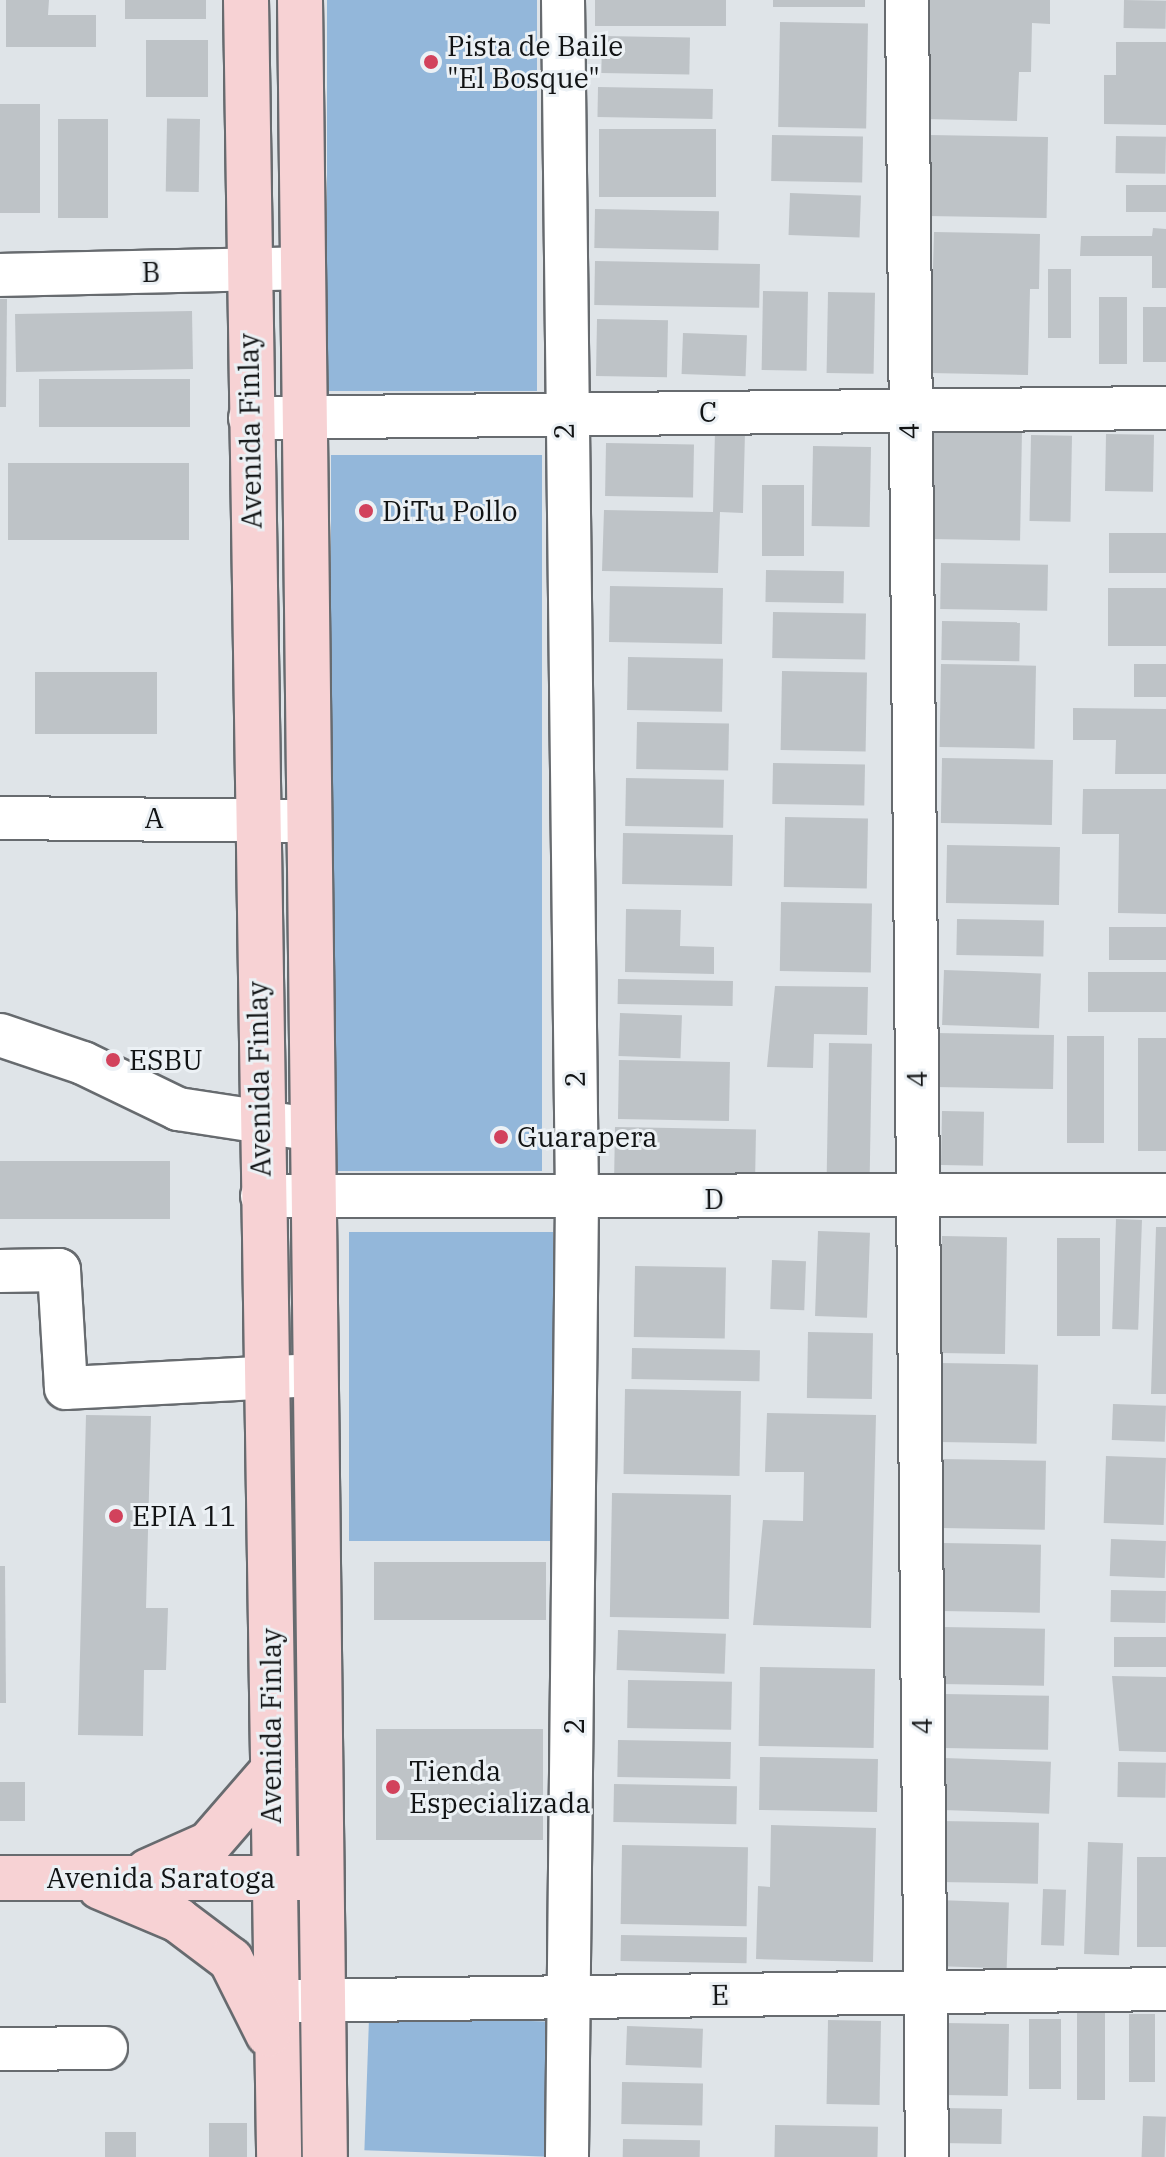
<!DOCTYPE html>
<html>
<head>
<meta charset="utf-8">
<style>
	body { margin:0 }
	#map { position:relative; width:1166px; height:2157px; overflow:hidden; background:#dfe4e8; font-family:"IBM Plex Serif",serif }
	div>[style] { position:absolute }
	.green>* { inset:0; background:#93b7da; transform-origin:0 0 }
	.building>* { inset:0; background:#bec3c7; transform-origin:0 0 }
	.roads { filter:drop-shadow(2px 0 #676b6f) drop-shadow(-2px 0 #676b6f) drop-shadow(0 2px #676b6f) drop-shadow(0 -2px #676b6f) }
	.minor>* { height:42px; margin:-21px; padding:0 21px; transform-origin:21px; border-radius:21px; background:#fff }
	.major>* { height:44px; margin:-22px; padding:0 22px; transform-origin:22px; border-radius:22px; background:#f7d2d4 }
	.dots>* { width:22px; height:22px; translate:-50% -50%; box-sizing:border-box; border:4px solid #ecf1f5; border-radius:50% }
	span { translate:-50% -50%; white-space:nowrap; text-align:center; line-height:1.15; -webkit-text-stroke:6px #ecf1f5; paint-order:stroke }
	.poi-label { font-size:28px; color:#111314 }
	.left { translate:0 -50%; text-align:left }
	.street-label { font-size:28px; color:#111314 }
</style>
</head>
<body>
<div id="map">
	<div class="green">
		<i style="left:327px;top:0;width:210px;height:391px"></i>
		<i style="left:542px;top:455px;width:716px;height:211px;rotate:90deg"></i>
		<i style="left:349px;top:1232px;width:204px;height:309px"></i>
		<i style="left:561px;top:2022px;width:135px;height:192px;rotate:92deg"></i>
	</div>
	<div class="building">
		<i style="clip-path:polygon(6px 0,49px 0,48px 15px,96px 15px,96px 47px,6px 47px)"></i>
		<i style="left:125px;top:0;width:81px;height:19px"></i>
		<i style="left:595px;top:0;width:131px;height:26px"></i>
		<i style="left:773px;top:0;width:92px;height:7px"></i>
		<i style="clip-path:polygon(927px 0,1050px 0,1050px 24px,1032px 23px,1031px 72px,1019px 72px,1017px 121px,924px 119px)"></i>
		<i style="left:1124px;top:0;width:42px;height:28px;rotate:1deg"></i>
		<i style="left:780px;top:22px;width:88px;height:105px;rotate:1deg"></i>
		<i style="left:602px;top:36px;width:88px;height:37px;rotate:1deg"></i>
		<i style="left:146px;top:40px;width:62px;height:57px"></i>
		<i style="clip-path:polygon(1116px 42px,1166px 42px,1166px 125px,1104px 124px,1104px 75px,1116px 75px)"></i>
		<i style="left:598px;top:87px;width:115px;height:30px;rotate:1deg"></i>
		<i style="left:0;top:104px;width:40px;height:109px"></i>
		<i style="left:58px;top:119px;width:50px;height:99px"></i>
		<i style="left:200px;top:119px;width:73px;height:33px;rotate:91deg"></i>
		<i style="left:599px;top:129px;width:117px;height:68px"></i>
		<i style="left:772px;top:135px;width:91px;height:46px;rotate:1deg"></i>
		<i style="left:929px;top:135px;width:119px;height:81px;rotate:1deg"></i>
		<i style="left:1116px;top:136px;width:50px;height:37px;rotate:1deg"></i>
		<i style="left:1126px;top:185px;width:40px;height:27px"></i>
		<i style="left:790px;top:193px;width:71px;height:42px;rotate:2deg"></i>
		<i style="left:595px;top:209px;width:124px;height:39px;rotate:1deg"></i>
		<i style="clip-path:polygon(1153px 228px,1166px 229px,1166px 288px,1152px 288px,1152px 256px,1080px 256px,1081px 236px,1152px 236px)"></i>
		<i style="clip-path:polygon(934px 232px,1040px 234px,1039px 289px,1030px 289px,1028px 375px,930px 373px)"></i>
		<i style="left:595px;top:261px;width:165px;height:44px;rotate:1deg"></i>
		<i style="left:1048px;top:269px;width:23px;height:69px"></i>
		<i style="left:763px;top:291px;width:45px;height:79px;rotate:1deg"></i>
		<i style="left:828px;top:292px;width:47px;height:81px;rotate:1deg"></i>
		<i style="left:1099px;top:297px;width:28px;height:67px"></i>
		<i style="clip-path:polygon(0 299px,7px 299px,6px 407px,0 407px)"></i>
		<i style="left:1143px;top:307px;width:23px;height:55px"></i>
		<i style="left:192px;top:311px;width:58px;height:177px;rotate:89deg"></i>
		<i style="left:597px;top:319px;width:71px;height:57px;rotate:1deg"></i>
		<i style="left:683px;top:333px;width:64px;height:41px;rotate:2deg"></i>
		<i style="left:190px;top:379px;width:48px;height:151px;rotate:90deg"></i>
		<i style="left:932px;top:429px;width:90px;height:110px;rotate:1deg"></i>
		<i style="clip-path:polygon(715px 431px,745px 432px,743px 513px,720px 512px,718px 573px,602px 571px,604px 510px,713px 512px)"></i>
		<i style="left:1106px;top:434px;width:48px;height:57px;rotate:1deg"></i>
		<i style="left:1031px;top:435px;width:41px;height:86px;rotate:1deg"></i>
		<i style="left:606px;top:443px;width:88px;height:53px;rotate:1deg"></i>
		<i style="left:813px;top:446px;width:58px;height:80px;rotate:1deg"></i>
		<i style="left:8px;top:463px;width:181px;height:77px"></i>
		<i style="left:762px;top:485px;width:42px;height:71px"></i>
		<i style="left:1109px;top:533px;width:57px;height:40px"></i>
		<i style="left:941px;top:563px;width:107px;height:46px;rotate:1deg"></i>
		<i style="left:766px;top:570px;width:78px;height:32px;rotate:1deg"></i>
		<i style="left:610px;top:586px;width:113px;height:56px;rotate:1deg"></i>
		<i style="left:1108px;top:588px;width:58px;height:58px"></i>
		<i style="left:773px;top:612px;width:93px;height:46px;rotate:1deg"></i>
		<i style="left:942px;top:621px;width:78px;height:39px;rotate:1deg"></i>
		<i style="left:628px;top:657px;width:95px;height:53px;rotate:1deg"></i>
		<i style="left:941px;top:664px;width:95px;height:83px;rotate:1deg"></i>
		<i style="left:1134px;top:664px;width:32px;height:33px"></i>
		<i style="left:782px;top:671px;width:85px;height:79px;rotate:1deg"></i>
		<i style="left:35px;top:672px;width:122px;height:62px"></i>
		<i style="clip-path:polygon(1073px 708px,1166px 709px,1166px 774px,1115px 774px,1116px 740px,1073px 740px)"></i>
		<i style="left:637px;top:722px;width:92px;height:47px;rotate:1deg"></i>
		<i style="left:942px;top:758px;width:111px;height:65px;rotate:1deg"></i>
		<i style="left:773px;top:763px;width:92px;height:41px;rotate:1deg"></i>
		<i style="left:626px;top:778px;width:98px;height:48px;rotate:1deg"></i>
		<i style="clip-path:polygon(1083px 789px,1166px 789px,1166px 914px,1118px 913px,1119px 834px,1082px 834px)"></i>
		<i style="left:785px;top:817px;width:83px;height:70px;rotate:1deg"></i>
		<i style="left:623px;top:833px;width:110px;height:51px;rotate:1deg"></i>
		<i style="left:947px;top:845px;width:113px;height:58px;rotate:1deg"></i>
		<i style="left:781px;top:902px;width:91px;height:69px;rotate:1deg"></i>
		<i style="clip-path:polygon(626px 909px,681px 910px,680px 946px,714px 947px,714px 974px,625px 972px)"></i>
		<i style="left:957px;top:919px;width:87px;height:36px;rotate:1deg"></i>
		<i style="left:1109px;top:927px;width:57px;height:33px"></i>
		<i style="left:944px;top:970px;width:97px;height:55px;rotate:2deg"></i>
		<i style="left:1088px;top:972px;width:78px;height:40px"></i>
		<i style="left:618px;top:979px;width:115px;height:25px;rotate:1deg"></i>
		<i style="clip-path:polygon(775px 986px,868px 987px,867px 1035px,814px 1034px,813px 1068px,767px 1067px)"></i>
		<i style="left:620px;top:1013px;width:62px;height:43px;rotate:2deg"></i>
		<i style="left:936px;top:1033px;width:118px;height:54px;rotate:1deg"></i>
		<i style="left:1067px;top:1036px;width:37px;height:107px"></i>
		<i style="left:1138px;top:1038px;width:28px;height:113px"></i>
		<i style="left:829px;top:1043px;width:43px;height:130px;rotate:1deg"></i>
		<i style="left:619px;top:1060px;width:111px;height:59px;rotate:1deg"></i>
		<i style="left:942px;top:1111px;width:42px;height:54px;rotate:1deg"></i>
		<i style="left:615px;top:1127px;width:141px;height:46px;rotate:1deg"></i>
		<i style="left:170px;top:1161px;width:58px;height:170px;rotate:90deg"></i>
		<i style="left:1116px;top:1219px;width:26px;height:110px;rotate:2deg"></i>
		<i style="clip-path:polygon(1156px 1227px,1166px 1227px,1166px 1394px,1151px 1394px)"></i>
		<i style="left:818px;top:1231px;width:52px;height:85px;rotate:2deg"></i>
		<i style="left:942px;top:1236px;width:65px;height:117px;rotate:1deg"></i>
		<i style="left:1057px;top:1238px;width:43px;height:98px"></i>
		<i style="left:772px;top:1260px;width:34px;height:49px;rotate:2deg"></i>
		<i style="left:635px;top:1266px;width:91px;height:71px;rotate:1deg"></i>
		<i style="left:808px;top:1332px;width:65px;height:66px;rotate:1deg"></i>
		<i style="left:632px;top:1348px;width:128px;height:31px;rotate:1deg"></i>
		<i style="left:940px;top:1363px;width:98px;height:79px;rotate:1deg"></i>
		<i style="left:625px;top:1389px;width:116px;height:85px;rotate:1deg"></i>
		<i style="left:1113px;top:1404px;width:53px;height:36px;rotate:2deg"></i>
		<i style="clip-path:polygon(767px 1413px,876px 1415px,871px 1628px,753px 1625px,763px 1520px,803px 1521px,804px 1472px,765px 1472px)"></i>
		<i style="clip-path:polygon(86px 1415px,151px 1416px,146px 1608px,168px 1608px,166px 1670px,144px 1670px,143px 1736px,78px 1735px)"></i>
		<i style="left:1106px;top:1456px;width:60px;height:67px;rotate:2deg"></i>
		<i style="left:942px;top:1459px;width:104px;height:69px;rotate:1deg"></i>
		<i style="left:612px;top:1493px;width:119px;height:124px;rotate:1deg"></i>
		<i style="left:1111px;top:1539px;width:55px;height:37px;rotate:2deg"></i>
		<i style="left:942px;top:1543px;width:99px;height:68px;rotate:1deg"></i>
		<i style="left:546px;top:1562px;width:58px;height:172px;rotate:90deg"></i>
		<i style="clip-path:polygon(0 1566px,5px 1566px,6px 1703px,0 1703px)"></i>
		<i style="left:1111px;top:1590px;width:55px;height:32px;rotate:1deg"></i>
		<i style="left:942px;top:1627px;width:103px;height:57px;rotate:1deg"></i>
		<i style="left:618px;top:1630px;width:108px;height:40px;rotate:2deg"></i>
		<i style="left:1114px;top:1637px;width:52px;height:30px"></i>
		<i style="left:760px;top:1667px;width:115px;height:79px;rotate:1deg"></i>
		<i style="clip-path:polygon(1112px 1676px,1166px 1677px,1166px 1752px,1119px 1751px)"></i>
		<i style="left:628px;top:1680px;width:104px;height:48px;rotate:1deg"></i>
		<i style="left:944px;top:1694px;width:105px;height:54px;rotate:1deg"></i>
		<i style="left:376px;top:1729px;width:167px;height:111px"></i>
		<i style="left:618px;top:1740px;width:113px;height:37px;rotate:1deg"></i>
		<i style="left:760px;top:1757px;width:118px;height:53px;rotate:1deg"></i>
		<i style="left:944px;top:1758px;width:107px;height:52px;rotate:2deg"></i>
		<i style="left:1118px;top:1762px;width:48px;height:35px;rotate:1deg"></i>
		<i style="left:0;top:1782px;width:25px;height:39px"></i>
		<i style="left:614px;top:1784px;width:123px;height:38px;rotate:1deg"></i>
		<i style="left:940px;top:1821px;width:99px;height:61px;rotate:1deg"></i>
		<i style="clip-path:polygon(771px 1825px,876px 1828px,873px 1962px,756px 1959px,758px 1886px,770px 1887px)"></i>
		<i style="left:1088px;top:1842px;width:35px;height:112px;rotate:2deg"></i>
		<i style="left:622px;top:1845px;width:126px;height:79px;rotate:1deg"></i>
		<i style="left:1137px;top:1857px;width:29px;height:90px"></i>
		<i style="left:1043px;top:1889px;width:23px;height:56px;rotate:2deg"></i>
		<i style="left:937px;top:1900px;width:72px;height:66px;rotate:2deg"></i>
		<i style="left:621px;top:1935px;width:126px;height:26px;rotate:1deg"></i>
		<i style="left:1077px;top:2013px;width:28px;height:87px"></i>
		<i style="left:1129px;top:2014px;width:26px;height:68px"></i>
		<i style="left:1029px;top:2019px;width:32px;height:70px"></i>
		<i style="left:828px;top:2020px;width:53px;height:84px;rotate:1deg"></i>
		<i style="left:945px;top:2023px;width:64px;height:72px;rotate:1deg"></i>
		<i style="left:627px;top:2026px;width:76px;height:39px;rotate:2deg"></i>
		<i style="left:622px;top:2082px;width:81px;height:42px;rotate:1deg"></i>
		<i style="left:941px;top:2108px;width:61px;height:35px;rotate:1deg"></i>
		<i style="left:1143px;top:2116px;width:23px;height:41px;rotate:2deg"></i>
		<i style="left:209px;top:2123px;width:38px;height:34px"></i>
		<i style="left:775px;top:2125px;width:103px;height:32px;rotate:1deg"></i>
		<i style="left:105px;top:2132px;width:31px;height:25px"></i>
		<i style="left:623px;top:2139px;width:77px;height:18px;rotate:1deg"></i>
	</div>
	<div class="roads">
		<div class="minor">
			<i style="left:563px;top:0;width:1200px;rotate:89.33deg"></i>
			<i style="left:577px;top:1200px;width:957px;rotate:90.6deg"></i>
			<i style="left:907px;top:0;width:2157px;rotate:89.47deg"></i>
			<i style="left:0;top:275px;width:303px;rotate:-1.3deg"></i>
			<i style="left:250px;top:418px;width:916px;rotate:-0.63deg"></i>
			<i style="left:0;top:818px;width:307px;rotate:0.6deg"></i>
			<i style="left:0;top:1035px;width:88px;rotate:18.6deg"></i>
			<i style="left:83px;top:1063px;width:106px;rotate:25.8deg"></i>
			<i style="left:178px;top:1109px;width:133px;rotate:8.7deg"></i>
			<i style="left:262px;top:1196px;width:904px;rotate:-0.06deg"></i>
			<i style="left:0;top:1271px;width:59px;rotate:-1deg"></i>
			<i style="left:59px;top:1270px;width:118px;rotate:86.6deg"></i>
			<i style="left:66px;top:1388px;width:247px;rotate:-3deg"></i>
			<i style="left:287px;top:2001px;width:879px;rotate:-0.78deg"></i>
			<i style="left:0;top:2049px;width:106px;rotate:-0.5deg"></i>
		</div>
		<div class="major">
			<i style="left:246px;top:0;width:2157px;rotate:89.12deg"></i>
			<i style="left:300px;top:0;width:2157px;rotate:89.34deg"></i>
			<i style="left:148px;top:1871px;width:67px;rotate:-23.9deg"></i>
			<i style="left:209px;top:1844px;width:98px;rotate:-49.1deg"></i>
			<i style="left:0;top:1878px;width:300px"></i>
			<i style="left:100px;top:1887px;width:85px;rotate:22.9deg"></i>
			<i style="left:178px;top:1920px;width:66px;rotate:37deg"></i>
			<i style="left:231px;top:1960px;width:83px;rotate:63.4deg"></i>
		</div>
	</div>
	<div class="dots">
		<i style="left:431px;top:62px;background:#d2425c"></i>
		<i style="left:366px;top:511px;background:#d2425c"></i>
		<i style="left:113px;top:1060px;background:#d2425c"></i>
		<i style="left:501px;top:1137px;background:#d2425c"></i>
		<i style="left:116px;top:1516px;background:#d2425c"></i>
		<i style="left:393px;top:1787px;background:#d2425c"></i>
	</div>
	<div class="poi-label">
		<span class="left" style="left:447px;top:62px">Pista de Baile<br>"El Bosque"</span>
		<span class="left" style="left:382px;top:511px">DiTu Pollo</span>
		<span class="left" style="left:129px;top:1060px">ESBU</span>
		<span class="left" style="left:517px;top:1137px">Guarapera</span>
		<span class="left" style="left:132px;top:1516px">EPIA 11</span>
		<span class="left" style="left:409px;top:1787px">Tienda<br>Especializada</span>
	</div>
	<div class="street-label">
		<span style="left:151px;top:272px;rotate:-1deg">B</span>
		<span style="left:708px;top:412px">C</span>
		<span style="left:250px;top:431px;rotate:-91deg">Avenida Finlay</span>
		<span style="left:564px;top:431px;rotate:-91deg">2</span>
		<span style="left:909px;top:431px;rotate:-91deg">4</span>
		<span style="left:154px;top:818px">A</span>
		<span style="left:259px;top:1079px;rotate:-91deg">Avenida Finlay</span>
		<span style="left:575px;top:1079px;rotate:-91deg">2</span>
		<span style="left:917px;top:1079px;rotate:-91deg">4</span>
		<span style="left:714px;top:1199px;rotate:-1deg">D</span>
		<span style="left:271px;top:1726px;rotate:-90deg">Avenida Finlay</span>
		<span style="left:574px;top:1726px;rotate:-90deg">2</span>
		<span style="left:922px;top:1726px;rotate:-90deg">4</span>
		<span style="left:161px;top:1878px">Avenida Saratoga</span>
		<span style="left:720px;top:1995px;rotate:-1deg">E</span>
	</div>
</div>
</body>
</html>
